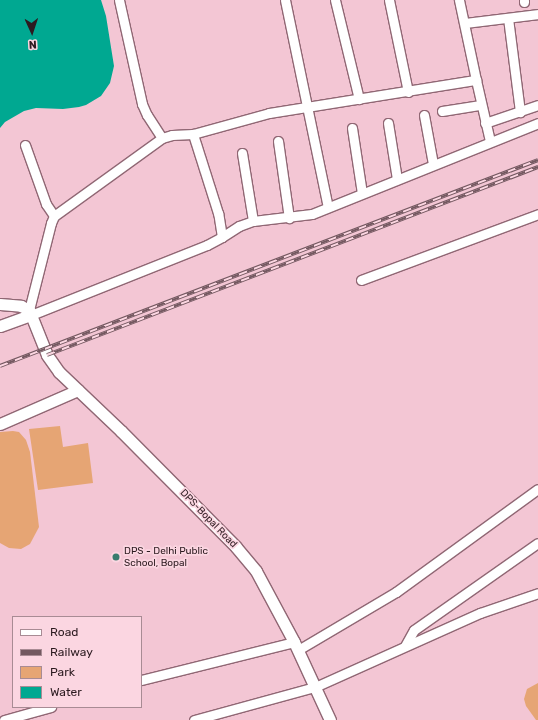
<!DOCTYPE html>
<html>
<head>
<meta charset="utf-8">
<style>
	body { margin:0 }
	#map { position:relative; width:538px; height:720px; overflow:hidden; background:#f3c6d4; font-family:Rubik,sans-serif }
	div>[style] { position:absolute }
	.green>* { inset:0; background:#e6a574 }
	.water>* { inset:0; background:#00a891 }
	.roads { filter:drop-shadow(1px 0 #906774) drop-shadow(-1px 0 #906774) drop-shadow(0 1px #906774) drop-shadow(0 -1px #906774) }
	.minor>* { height:9px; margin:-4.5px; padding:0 4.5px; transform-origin:4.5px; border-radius:4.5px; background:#fff }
	.tertiary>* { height:11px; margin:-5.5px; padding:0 5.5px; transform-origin:5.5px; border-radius:5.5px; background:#fff }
	.rail>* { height:4px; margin-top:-2px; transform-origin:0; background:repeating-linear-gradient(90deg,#fbd6e1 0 8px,#735860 0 16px); box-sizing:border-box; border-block:1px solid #735860 }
	.dots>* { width:11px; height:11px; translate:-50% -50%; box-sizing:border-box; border:2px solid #fbd6e1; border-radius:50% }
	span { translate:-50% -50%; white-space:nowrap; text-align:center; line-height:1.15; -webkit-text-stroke:3.5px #fbd6e1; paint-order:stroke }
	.street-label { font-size:10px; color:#2c1b20 }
	.poi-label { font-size:10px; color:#2c1b20 }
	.left { translate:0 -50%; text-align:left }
	.legend { position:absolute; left:12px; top:616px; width:130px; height:92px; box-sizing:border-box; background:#fbd6e1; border:1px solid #a88b94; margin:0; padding:5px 7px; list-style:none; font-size:12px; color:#2c1b20 }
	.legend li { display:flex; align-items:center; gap:8px; height:20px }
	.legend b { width:20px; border:1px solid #a88b94 }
	.north { position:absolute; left:12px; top:12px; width:40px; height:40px; -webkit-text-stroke:3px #fbd6e1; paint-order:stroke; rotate:177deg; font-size:11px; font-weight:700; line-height:16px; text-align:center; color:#2c1b20 }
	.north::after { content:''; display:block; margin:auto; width:14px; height:18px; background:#2c1b20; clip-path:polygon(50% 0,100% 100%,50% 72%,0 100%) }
</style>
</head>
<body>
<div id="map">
	<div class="green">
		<i style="clip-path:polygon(60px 426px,63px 447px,88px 443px,93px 483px,38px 490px,29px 429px)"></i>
		<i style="clip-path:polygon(13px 431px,19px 432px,26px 440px,30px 452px,39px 527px,30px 544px,21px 549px,9px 548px,0 543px,0 432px)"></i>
		<i style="clip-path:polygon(538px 683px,538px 720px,536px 720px,526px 706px,524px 699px,527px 689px)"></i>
	</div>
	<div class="water">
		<i style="clip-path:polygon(0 0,101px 0,106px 16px,114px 66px,110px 83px,101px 96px,86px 105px,79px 107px,63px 109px,36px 108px,24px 111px,5px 122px,0 128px)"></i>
	</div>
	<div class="roads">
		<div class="minor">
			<i style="left:119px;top:0;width:107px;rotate:77.5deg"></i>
			<i style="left:142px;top:104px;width:12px;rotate:66deg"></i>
			<i style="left:147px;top:115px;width:27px;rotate:57deg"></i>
			<i style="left:285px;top:0;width:211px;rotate:78.3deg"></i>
			<i style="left:335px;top:0;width:102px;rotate:76.4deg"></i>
			<i style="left:389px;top:0;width:94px;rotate:78.3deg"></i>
			<i style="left:524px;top:0;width:2px;rotate:90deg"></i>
			<i style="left:508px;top:18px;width:95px;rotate:82.7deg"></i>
			<i style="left:465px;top:23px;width:74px;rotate:-7deg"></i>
			<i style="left:476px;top:80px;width:63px;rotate:77.1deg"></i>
			<i style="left:442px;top:111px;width:39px;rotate:-9deg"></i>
			<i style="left:424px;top:115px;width:50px;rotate:79.6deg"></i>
			<i style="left:388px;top:123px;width:57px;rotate:80.9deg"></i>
			<i style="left:485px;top:123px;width:56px;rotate:-18.8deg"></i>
			<i style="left:352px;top:128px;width:66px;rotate:81.3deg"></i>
			<i style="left:278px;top:141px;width:78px;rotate:81.9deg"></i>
			<i style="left:25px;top:145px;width:63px;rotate:70.4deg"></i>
			<i style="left:46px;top:204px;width:14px;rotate:56deg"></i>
			<i style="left:242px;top:153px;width:69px;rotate:80.8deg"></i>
			<i style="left:222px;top:237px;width:20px;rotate:-33deg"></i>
			<i style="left:239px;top:226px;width:15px;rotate:-20deg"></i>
			<i style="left:253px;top:221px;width:59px;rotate:-6.8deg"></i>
			<i style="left:312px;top:214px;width:244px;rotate:-21.9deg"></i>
			<i style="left:361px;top:280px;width:189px;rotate:-20.4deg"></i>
			<i style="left:29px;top:310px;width:90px;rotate:-75.8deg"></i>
			<i style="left:51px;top:223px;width:8px;rotate:-67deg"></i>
			<i style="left:54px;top:216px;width:133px;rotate:-35.8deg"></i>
			<i style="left:162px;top:138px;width:10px;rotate:-17deg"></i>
			<i style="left:172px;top:135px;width:21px;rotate:-3deg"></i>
			<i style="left:193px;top:134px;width:79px;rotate:-15.4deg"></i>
			<i style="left:269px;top:113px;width:210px;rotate:-9.1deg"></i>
			<i style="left:476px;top:80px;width:82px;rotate:-102deg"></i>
			<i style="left:31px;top:315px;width:189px;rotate:-21.7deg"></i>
			<i style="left:207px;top:245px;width:17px;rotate:-28deg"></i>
			<i style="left:222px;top:237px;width:24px;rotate:-99deg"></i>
			<i style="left:218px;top:213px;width:83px;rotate:-107.6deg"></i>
			<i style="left:405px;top:646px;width:18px;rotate:-61deg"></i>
			<i style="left:414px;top:630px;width:151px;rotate:-35.1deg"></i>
			<i style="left:298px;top:650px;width:114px;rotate:-30.6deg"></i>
			<i style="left:396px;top:592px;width:175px;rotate:-36deg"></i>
			<i style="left:141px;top:680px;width:158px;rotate:-13.9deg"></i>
			<i style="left:4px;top:720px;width:49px;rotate:-15.5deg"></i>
			<i style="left:194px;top:720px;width:125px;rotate:-15.3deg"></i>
			<i style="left:315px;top:687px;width:181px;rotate:-24.2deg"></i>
			<i style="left:480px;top:613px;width:61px;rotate:-19deg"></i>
		</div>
		<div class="tertiary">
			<i style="left:0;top:304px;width:21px;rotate:5deg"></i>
			<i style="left:21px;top:306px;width:9px;rotate:27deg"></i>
			<i style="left:29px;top:310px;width:48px;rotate:68.2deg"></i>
			<i style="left:47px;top:355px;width:21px;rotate:55deg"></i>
			<i style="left:59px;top:372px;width:86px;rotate:43.6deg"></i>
			<i style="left:121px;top:431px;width:163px;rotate:45.2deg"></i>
			<i style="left:236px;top:547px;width:31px;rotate:50deg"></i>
			<i style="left:256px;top:571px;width:81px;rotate:61.8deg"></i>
			<i style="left:294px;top:642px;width:86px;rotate:65.2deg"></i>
			<i style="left:0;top:326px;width:33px;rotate:-20deg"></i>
			<i style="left:0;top:424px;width:85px;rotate:-23.6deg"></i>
		</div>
	</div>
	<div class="rail">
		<i style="left:47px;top:355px;width:526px;rotate:-20.95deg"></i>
		<i style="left:0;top:366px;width:576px;rotate:-20.95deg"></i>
	</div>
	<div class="dots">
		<i style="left:116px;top:557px;background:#397c6e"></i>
	</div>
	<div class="street-label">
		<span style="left:208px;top:519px;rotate:46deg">DPS-Bopal Road</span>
	</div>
	<div class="poi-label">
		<span class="left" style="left:124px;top:557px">DPS - Delhi Public<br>School, Bopal</span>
	</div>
	<ul class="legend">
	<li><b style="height:5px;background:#fff"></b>Road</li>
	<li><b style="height:5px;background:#735860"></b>Railway</li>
	<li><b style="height:11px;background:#e6a574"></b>Park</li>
	<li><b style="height:11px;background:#00a891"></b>Water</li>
	</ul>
	<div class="north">N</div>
</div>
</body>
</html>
